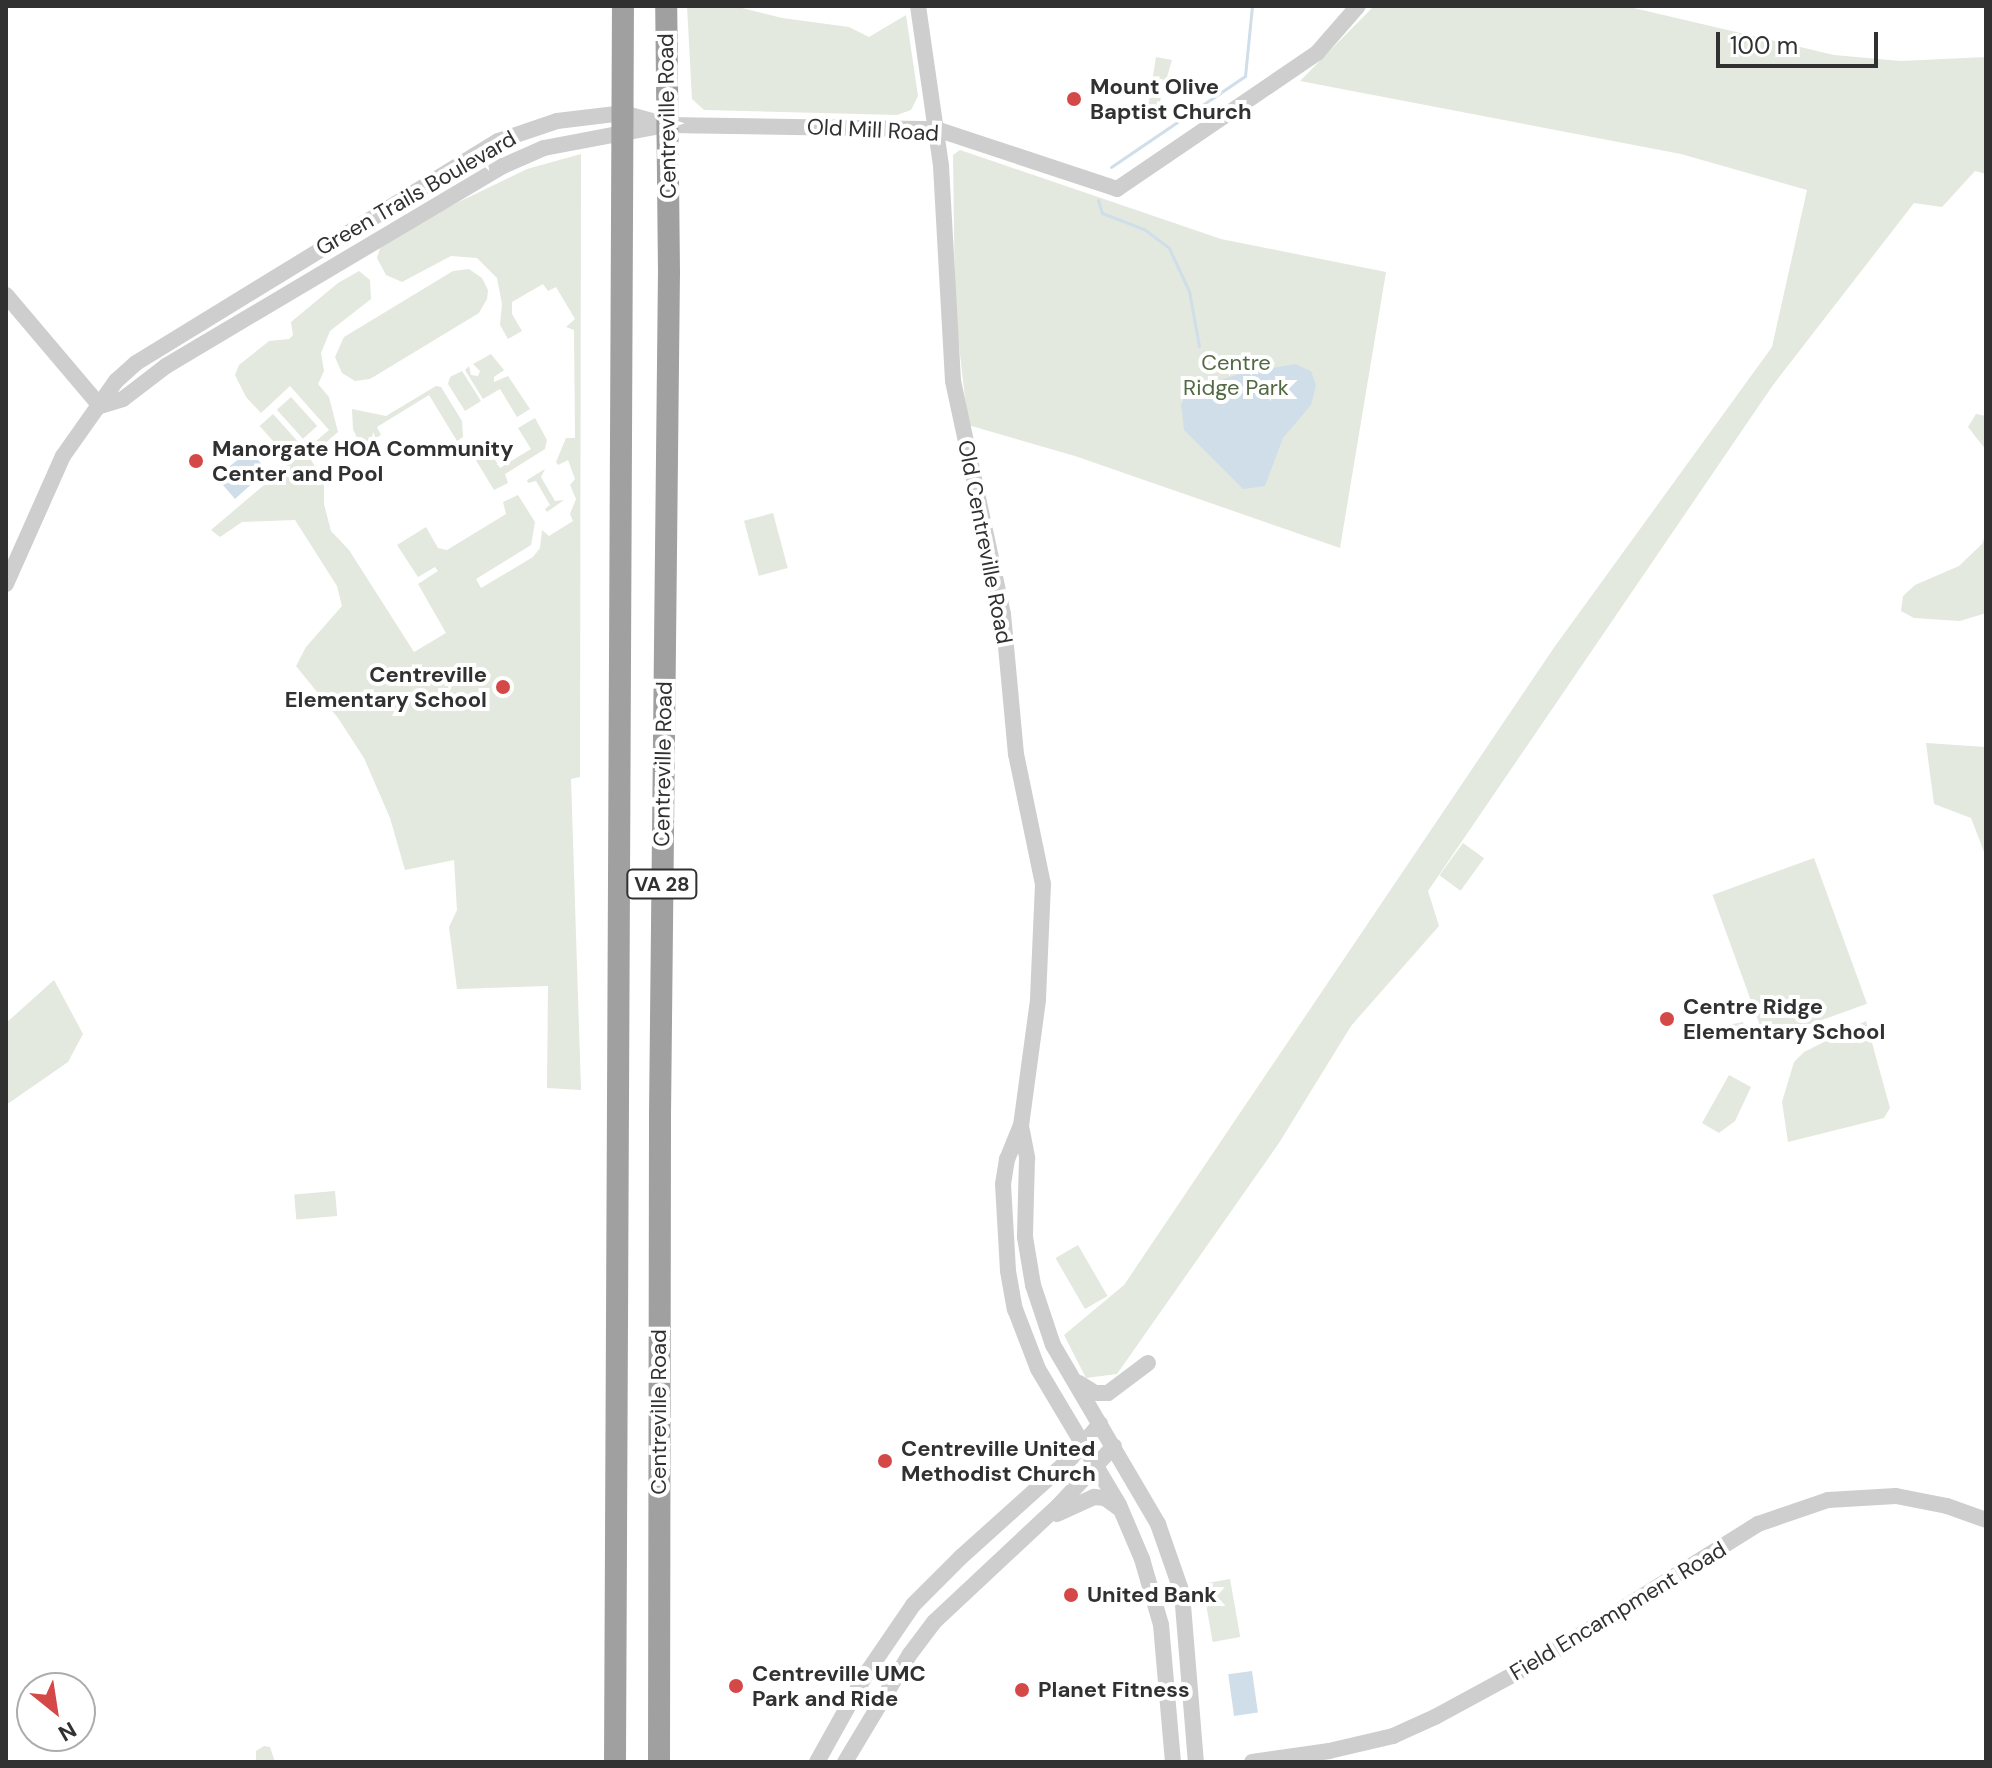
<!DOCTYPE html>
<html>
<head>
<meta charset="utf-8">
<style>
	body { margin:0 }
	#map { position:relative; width:1992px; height:1768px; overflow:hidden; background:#fff; font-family:"DM Sans",sans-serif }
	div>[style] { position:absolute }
	.green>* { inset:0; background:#e3e9de; transform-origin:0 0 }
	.water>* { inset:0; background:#d0deea; transform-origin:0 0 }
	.stream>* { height:3px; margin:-1.5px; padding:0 1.5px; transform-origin:1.5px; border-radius:1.5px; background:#d0deea }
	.tertiary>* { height:16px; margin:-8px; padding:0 8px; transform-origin:8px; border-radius:8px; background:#cecece }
	.trunk>* { height:22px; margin:-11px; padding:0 11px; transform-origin:11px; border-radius:11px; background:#a0a0a0 }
	.dots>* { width:22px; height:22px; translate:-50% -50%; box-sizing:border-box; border:4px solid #fff; border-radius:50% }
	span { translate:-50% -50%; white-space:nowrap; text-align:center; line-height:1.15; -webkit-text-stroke:8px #fff; paint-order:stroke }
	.shield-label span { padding:2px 6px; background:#fff; border:2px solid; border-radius:6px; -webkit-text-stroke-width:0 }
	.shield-label { font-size:20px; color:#313131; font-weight:700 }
	.poi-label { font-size:22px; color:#313131; font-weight:700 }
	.left { translate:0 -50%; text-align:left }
	.right { translate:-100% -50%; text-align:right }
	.street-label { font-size:22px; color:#313131 }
	.park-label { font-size:22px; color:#526943 }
	.frame { position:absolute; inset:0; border:8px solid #313131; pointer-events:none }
	.north { position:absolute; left:16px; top:1672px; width:80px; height:80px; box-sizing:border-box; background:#fff; border:2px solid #adadad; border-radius:50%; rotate:150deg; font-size:22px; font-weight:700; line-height:32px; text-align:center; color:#313131 }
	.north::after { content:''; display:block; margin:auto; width:28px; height:36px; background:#d44848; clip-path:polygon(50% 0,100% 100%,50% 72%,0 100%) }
	.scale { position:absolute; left:1716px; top:32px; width:162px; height:36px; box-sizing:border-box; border:4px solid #313131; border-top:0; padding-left:10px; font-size:24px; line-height:28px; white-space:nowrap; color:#313131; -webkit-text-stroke:6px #fff; paint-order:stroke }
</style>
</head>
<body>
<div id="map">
	<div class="green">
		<i style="clip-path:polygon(687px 6px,734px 6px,782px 18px,849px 27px,869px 37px,906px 15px,918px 96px,911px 110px,897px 115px,704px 110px,692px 99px)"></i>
		<i style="clip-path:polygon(1374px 6px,1625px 6px,1834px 55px,1901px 61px,1986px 57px,1986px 174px,1975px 171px,1942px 207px,1914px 203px,1773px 385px,1428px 891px,1439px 926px,1351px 1026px,1279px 1143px,1117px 1374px,1086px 1378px,1064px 1335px,1124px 1285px,1553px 649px,1772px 347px,1807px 190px,1681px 154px,1300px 81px)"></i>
		<i style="clip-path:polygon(1156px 57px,1172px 60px,1158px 108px,1146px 120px)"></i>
		<i style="clip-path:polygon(960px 150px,1221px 239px,1386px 272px,1340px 548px,1075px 456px,968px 425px,955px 310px,953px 155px)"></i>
		<i style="clip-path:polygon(581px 154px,580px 777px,571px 779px,581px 1090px,547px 1088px,548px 986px,457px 989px,449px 927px,457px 910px,454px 860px,405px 870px,390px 818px,364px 758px,338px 718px,296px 666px,306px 647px,342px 606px,337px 586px,295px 520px,242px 522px,220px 537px,211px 530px,329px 430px,290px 386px,261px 413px,246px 397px,235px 375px,239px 365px,269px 341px,289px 339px,293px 335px,291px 322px,338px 283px,359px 271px,370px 280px,371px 299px,330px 331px,321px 353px,324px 371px,318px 384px,329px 397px,338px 432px,309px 457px,324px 480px,324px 504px,331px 531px,349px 550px,414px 652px,446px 633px,418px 584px,438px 571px,435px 567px,418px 577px,397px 545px,426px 527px,438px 548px,447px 550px,506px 514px,503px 502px,518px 495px,535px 522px,531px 545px,476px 579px,481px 588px,533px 557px,540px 548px,542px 530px,549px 536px,573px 521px,570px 514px,576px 499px,570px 485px,575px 479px,568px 460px,558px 465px,556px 462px,566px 438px,575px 438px,574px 330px,566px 327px,575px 319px,556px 287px,548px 291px,543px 284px,512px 302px,512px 314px,522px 331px,508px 339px,500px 325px,502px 304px,497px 278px,477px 258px,451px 256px,402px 282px,386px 275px,377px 258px,380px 248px,440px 211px,527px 169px)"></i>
		<i style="clip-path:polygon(469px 269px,482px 278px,488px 290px,487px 299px,479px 313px,370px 379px,355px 381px,342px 373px,335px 357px,344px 337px,453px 271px)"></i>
		<i style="clip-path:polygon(491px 354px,504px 370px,494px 377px,494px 382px,508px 376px,530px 409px,517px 417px,500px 389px,483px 399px,465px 370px,469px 366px,471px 375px,478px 376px,480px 371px,473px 364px)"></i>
		<i style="clip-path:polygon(462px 371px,481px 401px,465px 411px,448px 384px,450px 377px)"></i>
		<i style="clip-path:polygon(436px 386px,441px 387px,462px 421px,463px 437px,457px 441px,429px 395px,377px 427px,381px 435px,363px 446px,358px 440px,353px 429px,352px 409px,386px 416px)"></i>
		<i style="left:291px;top:397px;width:39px;height:19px;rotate:48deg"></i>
		<i style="left:273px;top:414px;width:39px;height:18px;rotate:48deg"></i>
		<i style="clip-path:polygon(1976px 414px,1986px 416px,1986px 450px,1968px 427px)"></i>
		<i style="clip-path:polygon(535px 418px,547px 440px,545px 449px,505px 474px,508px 483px,494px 490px,474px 457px,488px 448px,500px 468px,531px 449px,518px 428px)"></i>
		<i style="clip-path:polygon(545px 469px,541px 477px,555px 501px,564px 500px,547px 512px,545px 509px,550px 505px,536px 481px,528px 483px,527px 480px)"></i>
		<i style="left:773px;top:513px;width:57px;height:30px;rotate:75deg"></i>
		<i style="clip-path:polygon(1986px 533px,1986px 613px,1960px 621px,1914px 618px,1901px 611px,1903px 596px,1915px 585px,1959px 566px,1982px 544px)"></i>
		<i style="clip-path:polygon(1926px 743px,1986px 747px,1986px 857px,1971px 818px,1934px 804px)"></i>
		<i style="left:1463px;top:843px;width:26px;height:40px;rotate:36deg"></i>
		<i style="left:1814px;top:858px;width:155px;height:108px;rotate:70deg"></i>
		<i style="clip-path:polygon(54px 980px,83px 1034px,68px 1062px,6px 1105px,6px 1023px)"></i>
		<i style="clip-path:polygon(1866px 1021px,1890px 1108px,1884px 1118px,1788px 1142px,1782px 1102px,1794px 1062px,1804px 1052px)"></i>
		<i style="left:1743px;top:1022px;width:15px;height:31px;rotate:79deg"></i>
		<i style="clip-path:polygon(1729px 1075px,1751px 1087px,1735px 1121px,1719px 1133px,1702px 1123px)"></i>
		<i style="left:335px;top:1191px;width:25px;height:41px;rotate:85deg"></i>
		<i style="left:1078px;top:1245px;width:59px;height:26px;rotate:60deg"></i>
		<i style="left:1230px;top:1579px;width:59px;height:28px;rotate:80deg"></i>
		<i style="clip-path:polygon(264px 1746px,270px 1747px,275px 1762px,256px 1762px,256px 1751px)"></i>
	</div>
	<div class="water">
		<i style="clip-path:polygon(1295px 364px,1311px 371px,1316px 385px,1311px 405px,1283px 438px,1265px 486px,1243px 489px,1184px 430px,1181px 404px,1187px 394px,1205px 385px,1242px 373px)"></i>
		<i style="clip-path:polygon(241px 441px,267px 470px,235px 499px,216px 477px,240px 458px,232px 448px)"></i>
		<i style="left:1252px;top:1671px;width:42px;height:24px;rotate:82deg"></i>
	</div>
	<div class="stream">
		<i style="left:1111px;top:167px;width:162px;rotate:-34.2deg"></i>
		<i style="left:1245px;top:76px;width:70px;rotate:-84.3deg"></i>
		<i style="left:1098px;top:200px;width:14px;rotate:73deg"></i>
		<i style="left:1102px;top:213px;width:45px;rotate:20.9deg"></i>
		<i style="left:1144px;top:229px;width:31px;rotate:37deg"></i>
		<i style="left:1169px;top:248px;width:47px;rotate:65.1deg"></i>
		<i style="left:1189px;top:291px;width:56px;rotate:79.7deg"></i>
	</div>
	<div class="tertiary">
		<i style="left:918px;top:6px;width:162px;rotate:81.8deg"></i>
		<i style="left:941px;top:166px;width:215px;rotate:86.8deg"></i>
		<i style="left:953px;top:381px;width:238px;rotate:77.9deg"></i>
		<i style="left:1003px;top:614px;width:141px;rotate:84.7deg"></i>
		<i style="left:1016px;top:754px;width:133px;rotate:78.3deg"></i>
		<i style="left:1043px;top:884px;width:116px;rotate:92.5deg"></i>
		<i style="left:1038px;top:1000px;width:126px;rotate:97.7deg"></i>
		<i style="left:1021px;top:1125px;width:37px;rotate:112deg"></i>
		<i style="left:1007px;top:1159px;width:25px;rotate:99deg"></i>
		<i style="left:1003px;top:1184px;width:87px;rotate:86.7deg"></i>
		<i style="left:1008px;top:1271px;width:39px;rotate:80deg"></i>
		<i style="left:1015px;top:1309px;width:64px;rotate:69deg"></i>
		<i style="left:1038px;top:1369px;width:158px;rotate:59.2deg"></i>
		<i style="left:1119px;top:1505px;width:59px;rotate:66.9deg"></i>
		<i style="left:1142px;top:1559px;width:69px;rotate:73.9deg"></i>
		<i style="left:1161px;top:1625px;width:138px;rotate:85deg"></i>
		<i style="left:6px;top:295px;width:145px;rotate:49.7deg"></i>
		<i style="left:100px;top:406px;width:24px;rotate:-17deg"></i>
		<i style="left:123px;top:399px;width:54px;rotate:-37.5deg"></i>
		<i style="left:166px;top:366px;width:392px;rotate:-30.7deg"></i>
		<i style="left:503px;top:166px;width:45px;rotate:-23.7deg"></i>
		<i style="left:544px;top:148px;width:124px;rotate:-10.7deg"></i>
		<i style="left:6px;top:584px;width:140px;rotate:-66deg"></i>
		<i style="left:63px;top:456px;width:92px;rotate:-54.8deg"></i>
		<i style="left:116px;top:381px;width:27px;rotate:-42deg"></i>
		<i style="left:136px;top:363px;width:425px;rotate:-31.5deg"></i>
		<i style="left:498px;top:141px;width:62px;rotate:-18.7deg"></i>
		<i style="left:557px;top:121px;width:66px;rotate:-6.9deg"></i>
		<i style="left:623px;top:113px;width:46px;rotate:15.3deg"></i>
		<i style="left:667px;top:125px;width:269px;rotate:0.9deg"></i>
		<i style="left:936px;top:129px;width:191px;rotate:18.3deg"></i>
		<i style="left:1117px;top:189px;width:242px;rotate:-34.2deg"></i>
		<i style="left:1317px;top:53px;width:62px;rotate:-48.9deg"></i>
		<i style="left:1021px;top:1126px;width:33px;rotate:79deg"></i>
		<i style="left:1027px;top:1158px;width:79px;rotate:91.5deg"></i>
		<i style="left:1025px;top:1237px;width:49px;rotate:80.5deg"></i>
		<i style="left:1033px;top:1285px;width:63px;rotate:71.6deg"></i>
		<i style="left:1053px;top:1345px;width:208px;rotate:59.6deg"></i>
		<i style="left:1158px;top:1524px;width:73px;rotate:70.8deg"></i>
		<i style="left:1182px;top:1593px;width:170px;rotate:85.3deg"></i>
		<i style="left:1079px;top:1383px;width:19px;rotate:32deg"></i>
		<i style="left:1095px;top:1393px;width:13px"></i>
		<i style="left:1108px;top:1393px;width:50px;rotate:-36.9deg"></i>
		<i style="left:1057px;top:1514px;width:41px;rotate:-24.7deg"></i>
		<i style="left:1094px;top:1497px;width:11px;rotate:5deg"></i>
		<i style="left:1105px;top:1498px;width:17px;rotate:36deg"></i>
		<i style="left:817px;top:1762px;width:101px;rotate:-60.9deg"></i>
		<i style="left:866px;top:1674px;width:83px;rotate:-55.7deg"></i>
		<i style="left:913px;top:1605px;width:68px;rotate:-45deg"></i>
		<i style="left:961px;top:1557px;width:148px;rotate:-42deg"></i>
		<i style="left:1071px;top:1458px;width:45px;rotate:-49.5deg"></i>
		<i style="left:845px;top:1762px;width:126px;rotate:-59deg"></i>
		<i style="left:910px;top:1654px;width:40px;rotate:-53deg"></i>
		<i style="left:934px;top:1622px;width:173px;rotate:-43.1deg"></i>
		<i style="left:1060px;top:1504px;width:79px;rotate:-47deg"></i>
		<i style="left:1252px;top:1762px;width:78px;rotate:-8.1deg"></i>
		<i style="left:1329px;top:1751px;width:66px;rotate:-13.2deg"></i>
		<i style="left:1393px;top:1736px;width:46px;rotate:-24.3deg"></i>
		<i style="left:1435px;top:1717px;width:122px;rotate:-28.5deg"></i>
		<i style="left:1542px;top:1659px;width:255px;rotate:-32deg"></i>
		<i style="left:1758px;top:1524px;width:74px;rotate:-18.9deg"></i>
		<i style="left:1828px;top:1500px;width:68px;rotate:-3.4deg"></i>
		<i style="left:1896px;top:1496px;width:52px;rotate:11.1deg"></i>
		<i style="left:1947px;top:1506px;width:41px;rotate:19.7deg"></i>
	</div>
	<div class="trunk">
		<i style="left:615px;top:1762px;width:1756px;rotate:-89.74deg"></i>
		<i style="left:659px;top:1762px;width:647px;rotate:-89.91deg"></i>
		<i style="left:660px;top:1115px;width:842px;rotate:-89.39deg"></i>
		<i style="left:669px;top:273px;width:267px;rotate:-90.6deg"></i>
	</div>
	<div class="dots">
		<i style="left:1074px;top:99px;background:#d44848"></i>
		<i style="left:196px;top:461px;background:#d44848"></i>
		<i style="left:503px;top:687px;background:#d44848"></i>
		<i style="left:1667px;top:1019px;background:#d44848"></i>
		<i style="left:885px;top:1461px;background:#d44848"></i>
		<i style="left:1071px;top:1595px;background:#d44848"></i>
		<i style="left:736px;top:1686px;background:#d44848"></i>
		<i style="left:1022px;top:1690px;background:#d44848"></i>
	</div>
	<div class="shield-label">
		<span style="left:662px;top:884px">VA 28</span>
	</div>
	<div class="poi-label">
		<span class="left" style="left:1090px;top:99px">Mount Olive<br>Baptist Church</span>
		<span class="left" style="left:212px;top:461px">Manorgate HOA Community<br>Center and Pool</span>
		<span class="right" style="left:487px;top:687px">Centreville<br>Elementary School</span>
		<span class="left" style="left:1683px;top:1019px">Centre Ridge<br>Elementary School</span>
		<span class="left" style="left:901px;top:1461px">Centreville United<br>Methodist Church</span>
		<span class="left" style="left:1087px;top:1595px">United Bank</span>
		<span class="left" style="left:752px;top:1686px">Centreville UMC<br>Park and Ride</span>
		<span class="left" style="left:1038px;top:1690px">Planet Fitness</span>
	</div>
	<div class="street-label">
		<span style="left:667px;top:116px;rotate:-91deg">Centreville Road</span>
		<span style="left:873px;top:130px;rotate:3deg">Old Mill Road</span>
		<span style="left:416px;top:193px;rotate:-30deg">Green Trails Boulevard</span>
		<span style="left:985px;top:542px;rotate:79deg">Old Centreville Road</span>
		<span style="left:663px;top:764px;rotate:-89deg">Centreville Road</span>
		<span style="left:659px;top:1412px;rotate:-90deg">Centreville Road</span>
		<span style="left:1618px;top:1611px;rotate:-31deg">Field Encampment Road</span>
	</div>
	<div class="park-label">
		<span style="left:1236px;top:375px">Centre<br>Ridge Park</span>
	</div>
	<div class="frame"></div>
	<div class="north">N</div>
	<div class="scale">100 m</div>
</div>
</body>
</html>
